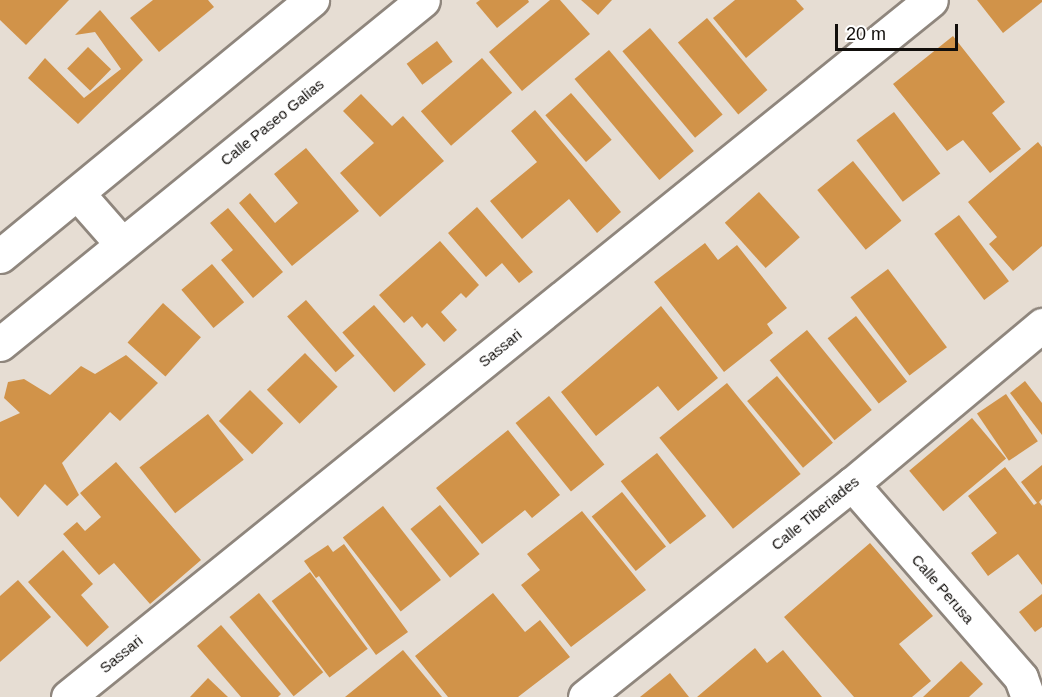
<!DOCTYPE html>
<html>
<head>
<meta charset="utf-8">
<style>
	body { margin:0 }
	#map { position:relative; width:1042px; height:697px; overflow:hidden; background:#e6ddd3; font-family:Arial,sans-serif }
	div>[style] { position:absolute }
	.building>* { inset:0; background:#d19349; transform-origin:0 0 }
	.roads { filter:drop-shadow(2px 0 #8f867d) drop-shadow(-2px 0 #8f867d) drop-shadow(0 2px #8f867d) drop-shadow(0 -2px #8f867d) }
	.minor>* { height:33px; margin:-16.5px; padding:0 16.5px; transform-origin:16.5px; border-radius:16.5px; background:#fff }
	span { translate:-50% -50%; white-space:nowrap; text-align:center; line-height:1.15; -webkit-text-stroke:6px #fff; paint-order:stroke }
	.street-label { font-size:15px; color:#110e0b }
	.scale { position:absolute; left:835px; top:24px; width:123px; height:27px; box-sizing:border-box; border:3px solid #110e0b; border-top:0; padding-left:8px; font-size:18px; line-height:21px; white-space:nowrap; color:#110e0b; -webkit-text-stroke:4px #fff; paint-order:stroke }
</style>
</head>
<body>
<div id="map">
	<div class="building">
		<i style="clip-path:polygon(0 0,69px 0,26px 45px,0 20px)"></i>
		<i style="clip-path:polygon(153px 0,208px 0,214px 7px,159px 52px,130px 18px)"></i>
		<i style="clip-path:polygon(480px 0,528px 0,529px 2px,497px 28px,476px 3px)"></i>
		<i style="clip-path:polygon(550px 0,560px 0,590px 34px,522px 91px,489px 52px)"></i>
		<i style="clip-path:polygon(581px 0,612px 0,598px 15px)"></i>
		<i style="clip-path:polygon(735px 0,796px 0,804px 9px,746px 58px,713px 18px)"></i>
		<i style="clip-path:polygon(977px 0,1042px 0,1042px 2px,1003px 33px)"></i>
		<i style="clip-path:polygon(100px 10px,143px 60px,78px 124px,28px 78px,45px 58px,84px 98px,121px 69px,95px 32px,75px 35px)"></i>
		<i style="left:707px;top:18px;width:94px;height:38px;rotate:50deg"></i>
		<i style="left:650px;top:28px;width:113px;height:36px;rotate:50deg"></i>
		<i style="clip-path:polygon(953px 36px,1005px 102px,992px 113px,1021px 149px,990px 173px,963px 140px,947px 151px,893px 84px)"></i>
		<i style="left:437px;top:41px;width:26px;height:38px;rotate:53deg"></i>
		<i style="left:88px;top:47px;width:32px;height:30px;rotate:44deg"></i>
		<i style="left:609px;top:50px;width:132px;height:45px;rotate:50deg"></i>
		<i style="left:482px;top:58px;width:46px;height:81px;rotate:49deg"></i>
		<i style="left:571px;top:93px;width:62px;height:34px;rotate:49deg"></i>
		<i style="clip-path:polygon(361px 94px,392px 126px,403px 116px,444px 161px,380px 217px,340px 173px,374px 143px,343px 111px)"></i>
		<i style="clip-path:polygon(535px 110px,621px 212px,597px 233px,569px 199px,522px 239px,490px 201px,537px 162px,511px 131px)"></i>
		<i style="left:894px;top:112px;width:77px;height:47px;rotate:53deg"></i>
		<i style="clip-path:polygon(1038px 142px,1042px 147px,1042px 246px,1013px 271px,989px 244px,997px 237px,968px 202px)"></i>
		<i style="clip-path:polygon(306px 148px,359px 211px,292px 266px,239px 203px,250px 193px,275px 223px,298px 203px,274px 174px)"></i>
		<i style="left:853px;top:161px;width:77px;height:46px;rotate:51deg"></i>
		<i style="left:759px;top:192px;width:61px;height:46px;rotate:48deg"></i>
		<i style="clip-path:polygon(477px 207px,533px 272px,519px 283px,502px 263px,486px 277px,448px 233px)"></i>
		<i style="clip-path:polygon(228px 208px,283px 272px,253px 298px,221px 260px,233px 250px,210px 223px)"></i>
		<i style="left:959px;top:215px;width:83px;height:31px;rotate:53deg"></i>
		<i style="clip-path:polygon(440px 241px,479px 285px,466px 298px,461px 293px,441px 312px,457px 330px,444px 342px,427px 323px,422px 328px,412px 316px,404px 323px,379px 295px)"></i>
		<i style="clip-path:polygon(705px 243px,718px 260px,737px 245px,787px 308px,767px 324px,773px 333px,724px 372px,654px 282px)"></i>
		<i style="left:212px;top:264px;width:50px;height:40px;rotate:50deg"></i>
		<i style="left:888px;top:269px;width:98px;height:47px;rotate:53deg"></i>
		<i style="left:306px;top:300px;width:74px;height:25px;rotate:49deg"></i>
		<i style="left:163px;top:303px;width:51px;height:53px;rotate:42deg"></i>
		<i style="left:374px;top:305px;width:79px;height:42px;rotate:49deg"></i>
		<i style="clip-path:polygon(661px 306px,718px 378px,678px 411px,658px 386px,596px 436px,561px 392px)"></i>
		<i style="left:856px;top:316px;width:83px;height:36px;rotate:52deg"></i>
		<i style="left:807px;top:330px;width:103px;height:48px;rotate:51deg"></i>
		<i style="left:305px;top:353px;width:47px;height:53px;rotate:46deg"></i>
		<i style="clip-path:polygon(126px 355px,158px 383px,120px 421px,110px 412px,62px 463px,79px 495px,67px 506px,45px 484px,18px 517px,0 497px,0 422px,20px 413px,4px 398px,8px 382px,24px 379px,50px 395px,81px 366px,95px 374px)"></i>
		<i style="left:777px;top:376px;width:87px;height:39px;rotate:50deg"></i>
		<i style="clip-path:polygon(1025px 381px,1042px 403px,1042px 435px,1010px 393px)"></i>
		<i style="left:727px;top:383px;width:117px;height:87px;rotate:51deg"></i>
		<i style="left:250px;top:390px;width:47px;height:44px;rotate:45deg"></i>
		<i style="left:1006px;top:394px;width:57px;height:35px;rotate:56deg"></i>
		<i style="left:549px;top:396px;width:88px;height:43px;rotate:51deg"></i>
		<i style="left:208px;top:414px;width:58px;height:87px;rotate:52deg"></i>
		<i style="left:972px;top:418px;width:53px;height:82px;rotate:50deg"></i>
		<i style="clip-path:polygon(508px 430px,560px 495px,532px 518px,525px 510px,482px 544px,436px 488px)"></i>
		<i style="left:657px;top:453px;width:80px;height:46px;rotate:52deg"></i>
		<i style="clip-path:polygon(116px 462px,201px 560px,150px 604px,114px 563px,99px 575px,63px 534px,77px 522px,85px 531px,101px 517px,80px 493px)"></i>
		<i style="clip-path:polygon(1042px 465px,1042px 499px,1039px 502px,1042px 506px,1042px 585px,1018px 554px,988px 576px,971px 553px,997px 533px,968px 496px,1005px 467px,1034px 505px,1037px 503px,1021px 482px)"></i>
		<i style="left:622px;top:492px;width:70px;height:39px;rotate:51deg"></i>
		<i style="left:440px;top:505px;width:63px;height:38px;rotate:51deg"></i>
		<i style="left:383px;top:506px;width:94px;height:51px;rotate:52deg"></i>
		<i style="clip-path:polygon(582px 511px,646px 590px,571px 647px,521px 585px,540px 570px,527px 554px)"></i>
		<i style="clip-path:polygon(870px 543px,933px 616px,899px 644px,931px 681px,912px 697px,854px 697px,784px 617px)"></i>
		<i style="clip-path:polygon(344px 544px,408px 632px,376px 655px,319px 576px,316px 578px,304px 561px,328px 545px,333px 552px)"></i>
		<i style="clip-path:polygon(63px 550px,93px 584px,81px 595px,109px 627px,87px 647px,28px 582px)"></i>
		<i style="left:310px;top:572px;width:96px;height:48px;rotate:53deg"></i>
		<i style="clip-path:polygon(18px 580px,51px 617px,0 662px,0 596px)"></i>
		<i style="left:259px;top:593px;width:102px;height:38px;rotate:51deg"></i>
		<i style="clip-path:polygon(493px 593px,525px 632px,540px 620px,570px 657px,518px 697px,448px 697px,415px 656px)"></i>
		<i style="clip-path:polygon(1042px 594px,1042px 627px,1035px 632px,1019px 612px)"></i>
		<i style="clip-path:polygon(221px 625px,281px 694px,278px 697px,241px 697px,197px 646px)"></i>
		<i style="clip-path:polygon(755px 648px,767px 663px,783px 650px,822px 697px,697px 697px)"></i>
		<i style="clip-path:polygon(403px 650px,442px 697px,345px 697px)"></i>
		<i style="clip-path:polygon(961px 661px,983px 684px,969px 697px,923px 697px)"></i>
		<i style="clip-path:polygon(670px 673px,689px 697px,640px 697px)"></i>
		<i style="clip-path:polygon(208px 678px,228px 697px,190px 697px)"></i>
	</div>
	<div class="roads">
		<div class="minor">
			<i style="left:78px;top:194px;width:65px;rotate:48.7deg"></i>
			<i style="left:0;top:256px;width:404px;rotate:-39.4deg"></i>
			<i style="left:0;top:344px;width:545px;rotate:-39.12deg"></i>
			<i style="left:852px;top:484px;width:257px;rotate:48.9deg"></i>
			<i style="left:1021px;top:678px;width:20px;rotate:70deg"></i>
			<i style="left:68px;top:697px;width:1109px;rotate:-38.93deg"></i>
			<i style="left:585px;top:697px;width:342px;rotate:-38.6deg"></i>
			<i style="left:852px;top:484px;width:248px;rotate:-39.9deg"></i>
		</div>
	</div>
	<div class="street-label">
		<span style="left:272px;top:122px;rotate:-39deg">Calle Paseo Galias</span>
		<span style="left:500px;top:348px;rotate:-39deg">Sassari</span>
		<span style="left:815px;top:513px;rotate:-39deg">Calle Tiberiades</span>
		<span style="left:943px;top:589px;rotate:49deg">Calle Perusa</span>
		<span style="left:121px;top:654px;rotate:-39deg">Sassari</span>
	</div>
	<div class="scale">20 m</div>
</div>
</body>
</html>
